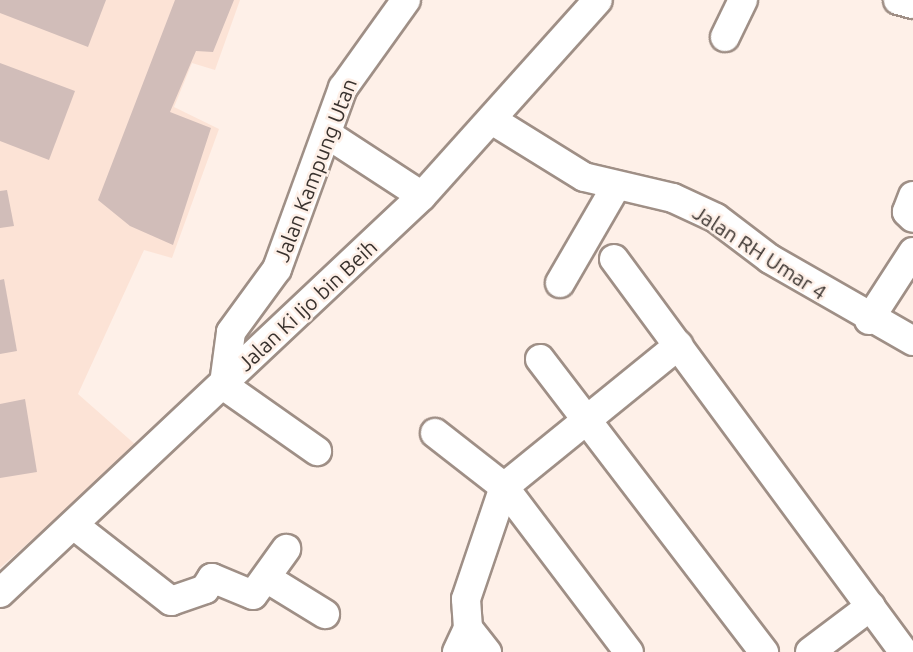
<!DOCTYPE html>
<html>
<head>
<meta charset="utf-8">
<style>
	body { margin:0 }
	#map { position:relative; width:913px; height:652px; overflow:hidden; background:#fef0e8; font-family:Ubuntu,sans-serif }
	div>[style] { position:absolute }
	.built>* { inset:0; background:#fce3d6 }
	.building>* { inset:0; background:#d1bdb9 }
	.roads { filter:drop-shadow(2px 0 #9f8f86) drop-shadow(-2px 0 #9f8f86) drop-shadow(0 2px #9f8f86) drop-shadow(0 -2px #9f8f86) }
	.minor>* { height:28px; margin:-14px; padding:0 14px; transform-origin:14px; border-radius:14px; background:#fff }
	span { translate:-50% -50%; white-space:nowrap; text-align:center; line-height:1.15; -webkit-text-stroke:5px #fef0e8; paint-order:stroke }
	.street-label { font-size:21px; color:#39322e }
</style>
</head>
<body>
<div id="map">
	<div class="built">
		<i style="clip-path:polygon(0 0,240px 0,215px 70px,192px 63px,174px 107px,219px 129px,172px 258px,144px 250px,78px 394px,137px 446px,0 568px)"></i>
	</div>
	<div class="building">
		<i style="clip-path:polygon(0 0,106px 0,88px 47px,0 13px)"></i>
		<i style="clip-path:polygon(175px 0,234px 0,213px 52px,196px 51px,170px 112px,211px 128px,173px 245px,130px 226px,98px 200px)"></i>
		<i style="clip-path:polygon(0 63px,75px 91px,49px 160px,0 141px)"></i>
		<i style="clip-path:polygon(7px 190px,14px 226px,0 228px,0 191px)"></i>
		<i style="clip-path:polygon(4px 279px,17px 351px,0 354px,0 280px)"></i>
		<i style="clip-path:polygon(25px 399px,37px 472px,0 478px,0 404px)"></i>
	</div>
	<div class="roads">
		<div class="minor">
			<i style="left:898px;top:0;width:16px;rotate:15deg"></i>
			<i style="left:725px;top:37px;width:41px;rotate:-64.1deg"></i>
			<i style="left:492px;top:120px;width:108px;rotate:31.8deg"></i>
			<i style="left:584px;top:177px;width:91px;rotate:13.3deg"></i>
			<i style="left:673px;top:198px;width:47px;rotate:24.9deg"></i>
			<i style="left:716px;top:218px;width:68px;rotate:37.2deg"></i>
			<i style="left:770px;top:259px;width:165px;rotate:29.8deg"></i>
			<i style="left:327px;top:134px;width:113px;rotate:33.1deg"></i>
			<i style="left:913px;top:196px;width:17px;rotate:111deg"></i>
			<i style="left:907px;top:212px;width:8px;rotate:45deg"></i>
			<i style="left:614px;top:259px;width:488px;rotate:53.6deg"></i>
			<i style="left:560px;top:283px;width:110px;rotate:-59.9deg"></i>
			<i style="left:869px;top:320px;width:81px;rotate:-57.1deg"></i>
			<i style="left:540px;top:359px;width:369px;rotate:52.6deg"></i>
			<i style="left:224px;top:384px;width:52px;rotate:-82.3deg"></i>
			<i style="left:231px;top:332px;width:78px;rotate:-53.9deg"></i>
			<i style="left:277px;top:269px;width:193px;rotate:-70deg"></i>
			<i style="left:343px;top:88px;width:108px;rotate:-54.4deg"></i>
			<i style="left:223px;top:385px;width:115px;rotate:35.1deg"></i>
			<i style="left:435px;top:433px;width:88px;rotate:38deg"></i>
			<i style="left:504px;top:487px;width:207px;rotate:52.9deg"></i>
			<i style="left:75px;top:526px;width:122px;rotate:38deg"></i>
			<i style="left:171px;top:601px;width:36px;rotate:-19deg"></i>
			<i style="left:205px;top:589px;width:13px;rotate:-58deg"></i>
			<i style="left:212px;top:578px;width:44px;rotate:22.5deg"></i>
			<i style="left:253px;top:595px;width:57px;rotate:-54.3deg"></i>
			<i style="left:268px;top:579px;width:67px;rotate:31.6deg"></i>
			<i style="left:0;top:593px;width:579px;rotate:-43.25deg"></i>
			<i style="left:422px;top:196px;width:263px;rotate:-48.1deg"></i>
			<i style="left:468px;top:628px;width:31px;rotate:52deg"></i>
			<i style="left:457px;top:652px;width:26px;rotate:-65deg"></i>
			<i style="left:468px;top:628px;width:29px;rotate:-94deg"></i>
			<i style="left:466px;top:599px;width:118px;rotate:-71.3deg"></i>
			<i style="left:504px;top:487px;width:225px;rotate:-39.1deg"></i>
			<i style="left:810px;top:652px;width:76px;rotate:-37deg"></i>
		</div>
	</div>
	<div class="street-label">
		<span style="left:315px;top:170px;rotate:-69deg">Jalan Kampung Utan</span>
		<span style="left:760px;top:252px;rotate:33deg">Jalan RH Umar 4</span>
		<span style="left:307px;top:305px;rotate:-43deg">Jalan Ki Ijo bin Beih</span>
	</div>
</div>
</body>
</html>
